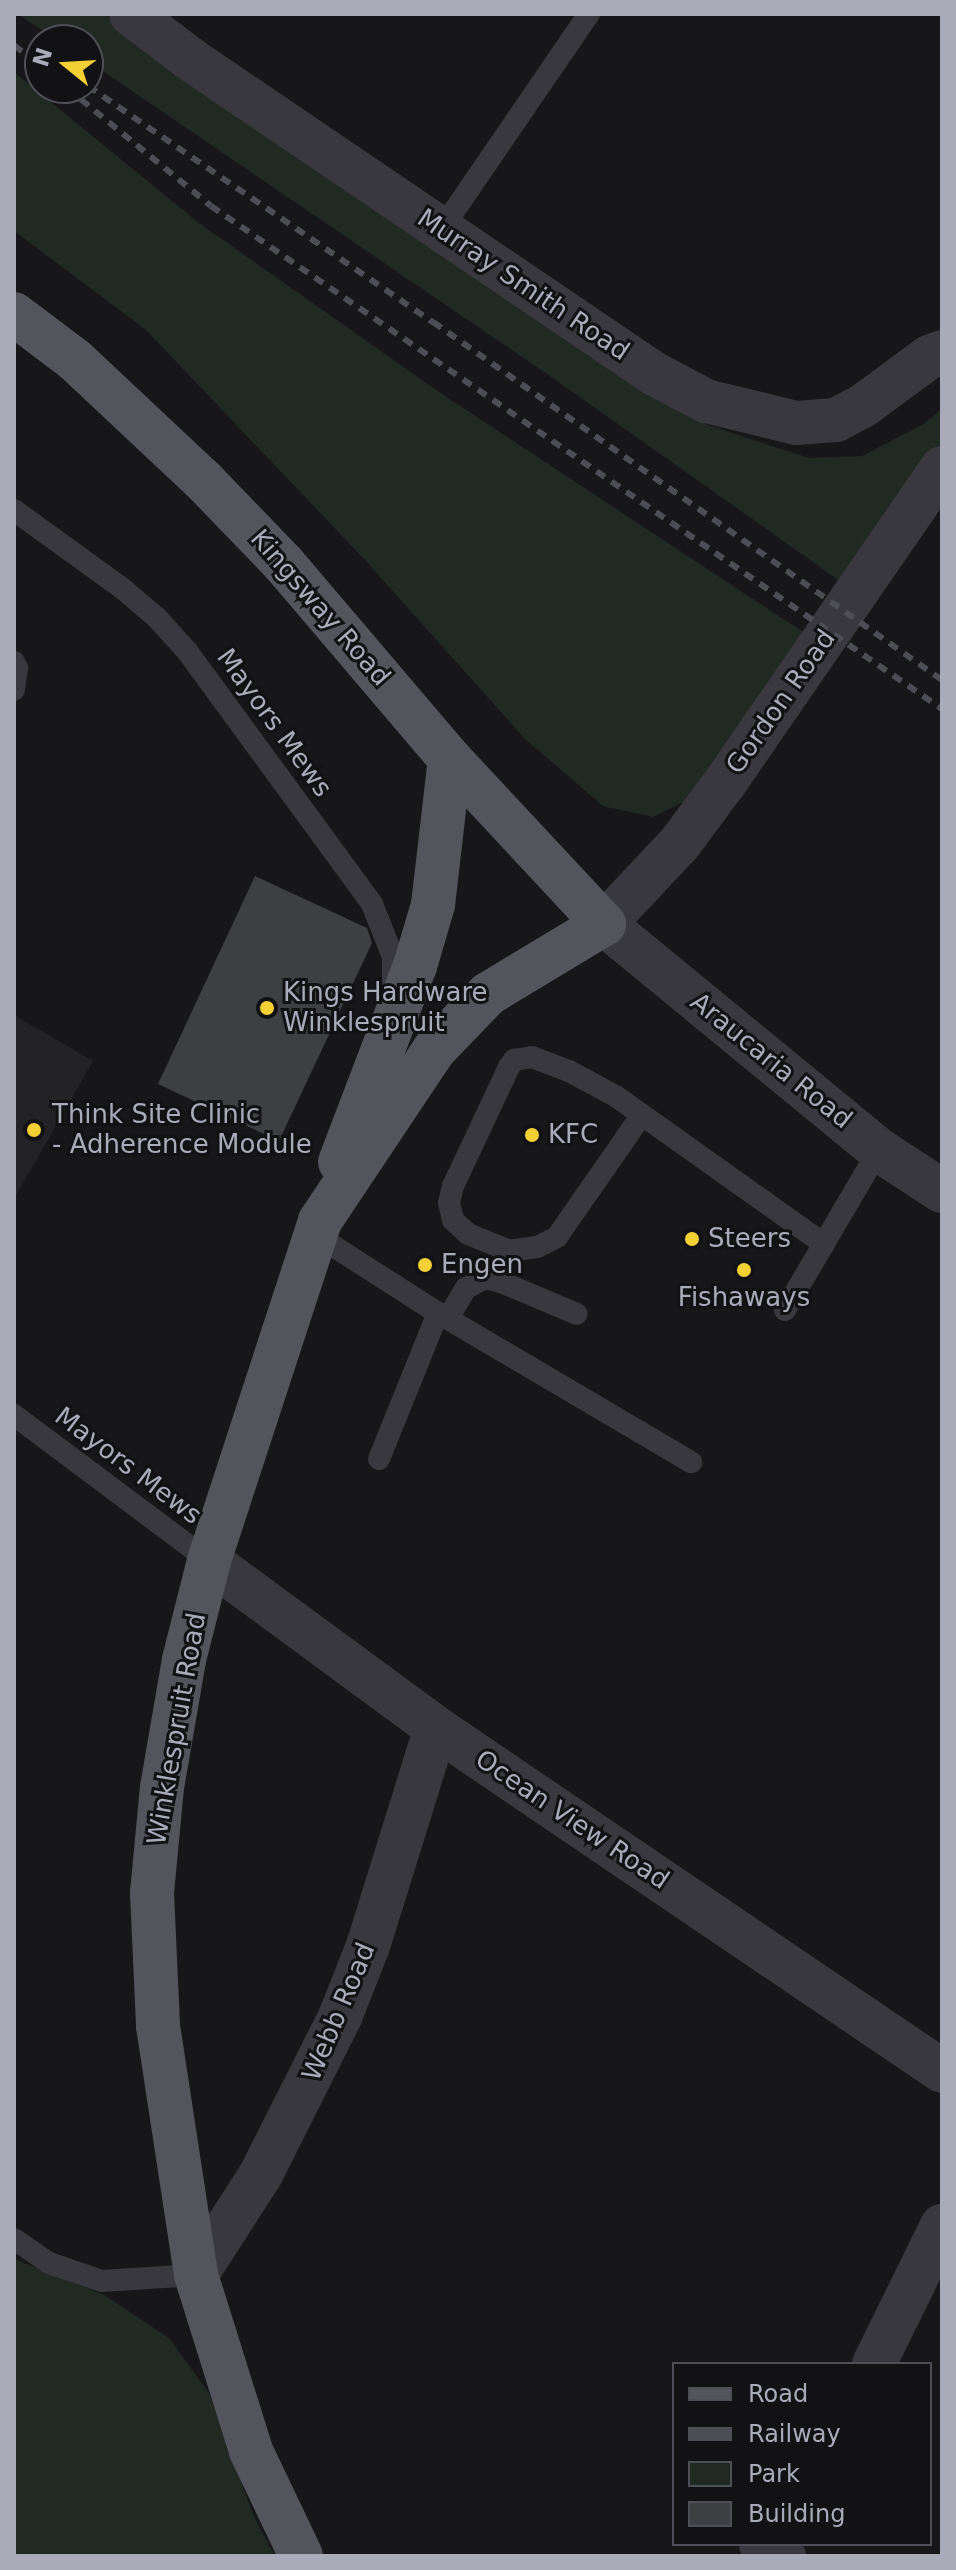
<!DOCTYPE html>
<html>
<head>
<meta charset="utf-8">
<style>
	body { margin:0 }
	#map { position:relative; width:956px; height:2570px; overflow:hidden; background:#171719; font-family:"DejaVu Sans",sans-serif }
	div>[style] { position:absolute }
	.built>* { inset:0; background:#232326 }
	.green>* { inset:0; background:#212923 }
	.building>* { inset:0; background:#3e3f43 }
	.lane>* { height:22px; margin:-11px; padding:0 11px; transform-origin:11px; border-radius:11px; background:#38383e }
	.street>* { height:44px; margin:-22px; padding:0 22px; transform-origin:22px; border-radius:22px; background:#38383e }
	.primary>* { height:44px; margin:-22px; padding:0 22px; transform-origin:22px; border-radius:22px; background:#54545d }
	.rail>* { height:6px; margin-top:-3px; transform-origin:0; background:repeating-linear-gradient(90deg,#4d4e55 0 10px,transparent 0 18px) }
	.dots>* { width:22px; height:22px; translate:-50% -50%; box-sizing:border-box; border:4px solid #121214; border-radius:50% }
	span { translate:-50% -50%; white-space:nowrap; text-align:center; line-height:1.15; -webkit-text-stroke:6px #121214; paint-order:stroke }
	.street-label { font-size:26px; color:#a9abb9 }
	.poi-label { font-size:26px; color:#a9abb9 }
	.left { translate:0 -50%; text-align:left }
	.frame { position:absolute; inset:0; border:16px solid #a9abb9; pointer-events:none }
	.legend { position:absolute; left:672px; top:2362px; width:260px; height:184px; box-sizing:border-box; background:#121214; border:2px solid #4e4f56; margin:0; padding:10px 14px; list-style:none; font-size:24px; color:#a9abb9 }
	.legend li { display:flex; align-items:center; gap:16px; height:40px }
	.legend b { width:40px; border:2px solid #4e4f56 }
	.north { position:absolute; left:24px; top:24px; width:80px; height:80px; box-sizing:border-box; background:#121214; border:2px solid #4e4f56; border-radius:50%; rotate:288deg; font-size:22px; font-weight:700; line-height:32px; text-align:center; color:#a9abb9 }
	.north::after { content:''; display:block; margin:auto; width:28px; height:36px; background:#f3d135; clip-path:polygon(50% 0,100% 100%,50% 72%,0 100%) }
</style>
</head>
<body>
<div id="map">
	<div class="built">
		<i style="clip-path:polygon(14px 1015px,93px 1061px,14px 1199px)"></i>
	</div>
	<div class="green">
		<i style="clip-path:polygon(18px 14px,104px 14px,269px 133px,708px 425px,809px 458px,862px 456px,922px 425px,942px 409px,942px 446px,847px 586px,547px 374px,88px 61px,88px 40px,57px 40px)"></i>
		<i style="clip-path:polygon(14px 72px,199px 223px,445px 396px,809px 636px,695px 796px,653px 817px,603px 806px,525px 739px,365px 560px,146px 330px,14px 231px)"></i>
		<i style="clip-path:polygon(14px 2259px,106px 2296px,169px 2338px,209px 2393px,254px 2517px,275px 2556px,14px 2556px)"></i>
	</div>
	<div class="building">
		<i style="clip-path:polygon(255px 876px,367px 928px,372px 943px,279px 1141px,158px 1084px)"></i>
	</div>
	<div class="lane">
		<i style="left:441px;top:230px;width:262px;rotate:-55.6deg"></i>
		<i style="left:14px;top:510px;width:135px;rotate:35.9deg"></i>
		<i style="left:123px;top:589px;width:45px;rotate:40.5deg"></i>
		<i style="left:157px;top:618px;width:45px;rotate:47.7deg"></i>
		<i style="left:187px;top:651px;width:313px;rotate:53.8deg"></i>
		<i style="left:372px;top:904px;width:57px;rotate:68.4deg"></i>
		<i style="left:393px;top:957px;width:31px;rotate:90deg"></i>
		<i style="left:14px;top:662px;width:7px;rotate:63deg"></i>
		<i style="left:17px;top:668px;width:22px;rotate:98deg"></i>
		<i style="left:641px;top:1116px;width:147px;rotate:124.8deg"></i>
		<i style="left:557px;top:1237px;width:22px;rotate:153deg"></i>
		<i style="left:537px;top:1247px;width:27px;rotate:172deg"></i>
		<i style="left:510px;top:1251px;width:45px;rotate:-158deg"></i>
		<i style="left:468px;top:1234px;width:21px;rotate:-137deg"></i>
		<i style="left:453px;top:1220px;width:17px;rotate:-103deg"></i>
		<i style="left:449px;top:1203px;width:17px;rotate:-77deg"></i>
		<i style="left:453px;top:1186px;width:132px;rotate:-64.8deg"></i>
		<i style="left:509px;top:1067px;width:9px;rotate:-54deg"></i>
		<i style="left:514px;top:1060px;width:18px;rotate:-9deg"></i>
		<i style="left:532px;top:1057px;width:40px;rotate:21deg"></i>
		<i style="left:569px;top:1071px;width:55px;rotate:28.4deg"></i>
		<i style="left:617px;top:1097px;width:254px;rotate:35.4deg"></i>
		<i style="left:316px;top:1235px;width:145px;rotate:32.6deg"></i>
		<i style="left:438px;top:1313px;width:294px;rotate:30.5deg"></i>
		<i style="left:785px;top:1310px;width:186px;rotate:-59.6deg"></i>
		<i style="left:879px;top:1150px;width:5px;rotate:22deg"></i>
		<i style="left:448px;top:1318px;width:35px;rotate:-59deg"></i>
		<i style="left:466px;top:1288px;width:22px;rotate:-27deg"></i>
		<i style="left:486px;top:1278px;width:16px;rotate:15deg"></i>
		<i style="left:501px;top:1282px;width:82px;rotate:22.8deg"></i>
		<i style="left:14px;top:1415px;width:244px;rotate:36.8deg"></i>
		<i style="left:379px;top:1459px;width:157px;rotate:-68deg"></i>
		<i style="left:14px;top:2239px;width:42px;rotate:34.4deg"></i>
		<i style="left:49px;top:2263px;width:56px;rotate:18.8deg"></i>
		<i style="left:102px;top:2281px;width:94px;rotate:-3.7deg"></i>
	</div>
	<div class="street">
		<i style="left:131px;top:14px;width:74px;rotate:37.3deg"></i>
		<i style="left:190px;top:59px;width:559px;rotate:34.14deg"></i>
		<i style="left:653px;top:373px;width:60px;rotate:27.8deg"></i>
		<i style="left:706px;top:401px;width:93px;rotate:13.7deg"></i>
		<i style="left:796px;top:423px;width:40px;rotate:-4.3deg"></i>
		<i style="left:836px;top:420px;width:32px;rotate:-28deg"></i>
		<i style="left:864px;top:405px;width:81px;rotate:-36.4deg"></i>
		<i style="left:929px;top:357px;width:14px;rotate:-21deg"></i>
		<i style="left:942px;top:468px;width:385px;rotate:124.6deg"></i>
		<i style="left:723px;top:785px;width:72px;rotate:126.6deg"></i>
		<i style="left:680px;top:843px;width:111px;rotate:133.2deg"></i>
		<i style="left:604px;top:924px;width:356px;rotate:39.4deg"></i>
		<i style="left:879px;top:1150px;width:75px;rotate:33.1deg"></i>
		<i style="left:209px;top:1561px;width:282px;rotate:36.3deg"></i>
		<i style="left:436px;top:1728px;width:611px;rotate:34.13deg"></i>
		<i style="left:196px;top:2275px;width:120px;rotate:-57.2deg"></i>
		<i style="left:261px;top:2174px;width:176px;rotate:-63.3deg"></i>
		<i style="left:340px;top:2017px;width:76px;rotate:-68.5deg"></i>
		<i style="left:368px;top:1946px;width:228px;rotate:-72.7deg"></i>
		<i style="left:874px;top:2364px;width:154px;rotate:-63.8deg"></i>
		<i style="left:761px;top:2544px;width:26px;rotate:28deg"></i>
	</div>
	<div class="primary">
		<i style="left:14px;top:314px;width:76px;rotate:37deg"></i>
		<i style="left:75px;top:360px;width:175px;rotate:43.2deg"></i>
		<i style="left:203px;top:480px;width:117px;rotate:46deg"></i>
		<i style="left:284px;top:564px;width:256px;rotate:49.6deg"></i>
		<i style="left:450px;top:759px;width:226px;rotate:47deg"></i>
		<i style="left:604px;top:924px;width:135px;rotate:148.9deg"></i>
		<i style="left:488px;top:994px;width:78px;rotate:134deg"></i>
		<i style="left:434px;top:1050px;width:206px;rotate:123.7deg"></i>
		<i style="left:320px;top:1221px;width:358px;rotate:108.1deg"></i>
		<i style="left:209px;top:1561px;width:102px;rotate:104.2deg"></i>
		<i style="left:184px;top:1660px;width:129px;rotate:99.8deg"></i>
		<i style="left:162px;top:1787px;width:106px;rotate:95.4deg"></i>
		<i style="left:152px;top:1893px;width:133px;rotate:87.4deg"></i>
		<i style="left:158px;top:2026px;width:252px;rotate:81.3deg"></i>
		<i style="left:196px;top:2275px;width:184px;rotate:72.6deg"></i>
		<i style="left:251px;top:2451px;width:116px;rotate:64.5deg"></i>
		<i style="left:340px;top:1162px;width:210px;rotate:-69.1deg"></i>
		<i style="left:415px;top:966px;width:64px;rotate:-73.6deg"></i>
		<i style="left:433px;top:905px;width:147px;rotate:-83.4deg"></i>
	</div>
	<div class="rail">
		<i style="left:14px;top:45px;width:33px;rotate:39deg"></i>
		<i style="left:88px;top:86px;width:418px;rotate:34.4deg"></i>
		<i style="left:433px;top:322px;width:622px;rotate:35.12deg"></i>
		<i style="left:67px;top:88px;width:186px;rotate:39.3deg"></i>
		<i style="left:211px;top:206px;width:887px;rotate:34.53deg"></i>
	</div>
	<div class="dots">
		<i style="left:267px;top:1008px;background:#f3d135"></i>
		<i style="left:34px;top:1130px;background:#f3d135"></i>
		<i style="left:532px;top:1135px;background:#f3d135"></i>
		<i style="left:692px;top:1239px;background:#f3d135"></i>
		<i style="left:425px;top:1265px;background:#f3d135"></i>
		<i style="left:744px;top:1270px;background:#f3d135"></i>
	</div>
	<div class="street-label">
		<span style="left:523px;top:285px;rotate:34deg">Murray Smith Road</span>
		<span style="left:320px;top:608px;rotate:49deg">Kingsway Road</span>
		<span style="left:781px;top:702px;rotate:-55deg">Gordon Road</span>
		<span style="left:274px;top:723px;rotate:54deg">Mayors Mews</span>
		<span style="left:771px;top:1061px;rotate:39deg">Araucaria Road</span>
		<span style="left:128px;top:1466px;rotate:37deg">Mayors Mews</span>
		<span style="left:177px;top:1729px;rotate:-80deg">Winklespruit Road</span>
		<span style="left:572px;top:1820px;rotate:34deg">Ocean View Road</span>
		<span style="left:339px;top:2012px;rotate:-67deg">Webb Road</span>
	</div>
	<div class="poi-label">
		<span class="left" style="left:283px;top:1008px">Kings Hardware<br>Winklespruit</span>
		<span class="left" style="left:52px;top:1130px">Think Site Clinic<br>- Adherence Module</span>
		<span class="left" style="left:548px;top:1135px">KFC</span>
		<span class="left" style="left:708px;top:1239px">Steers</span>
		<span class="left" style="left:441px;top:1265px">Engen</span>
		<span style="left:744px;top:1298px">Fishaways</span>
	</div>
	<div class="frame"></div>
	<ul class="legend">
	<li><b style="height:10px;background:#54545d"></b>Road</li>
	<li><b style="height:10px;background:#4d4e55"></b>Railway</li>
	<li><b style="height:22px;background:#212923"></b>Park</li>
	<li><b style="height:22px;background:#3e3f43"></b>Building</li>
	</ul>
	<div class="north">N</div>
</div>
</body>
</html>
